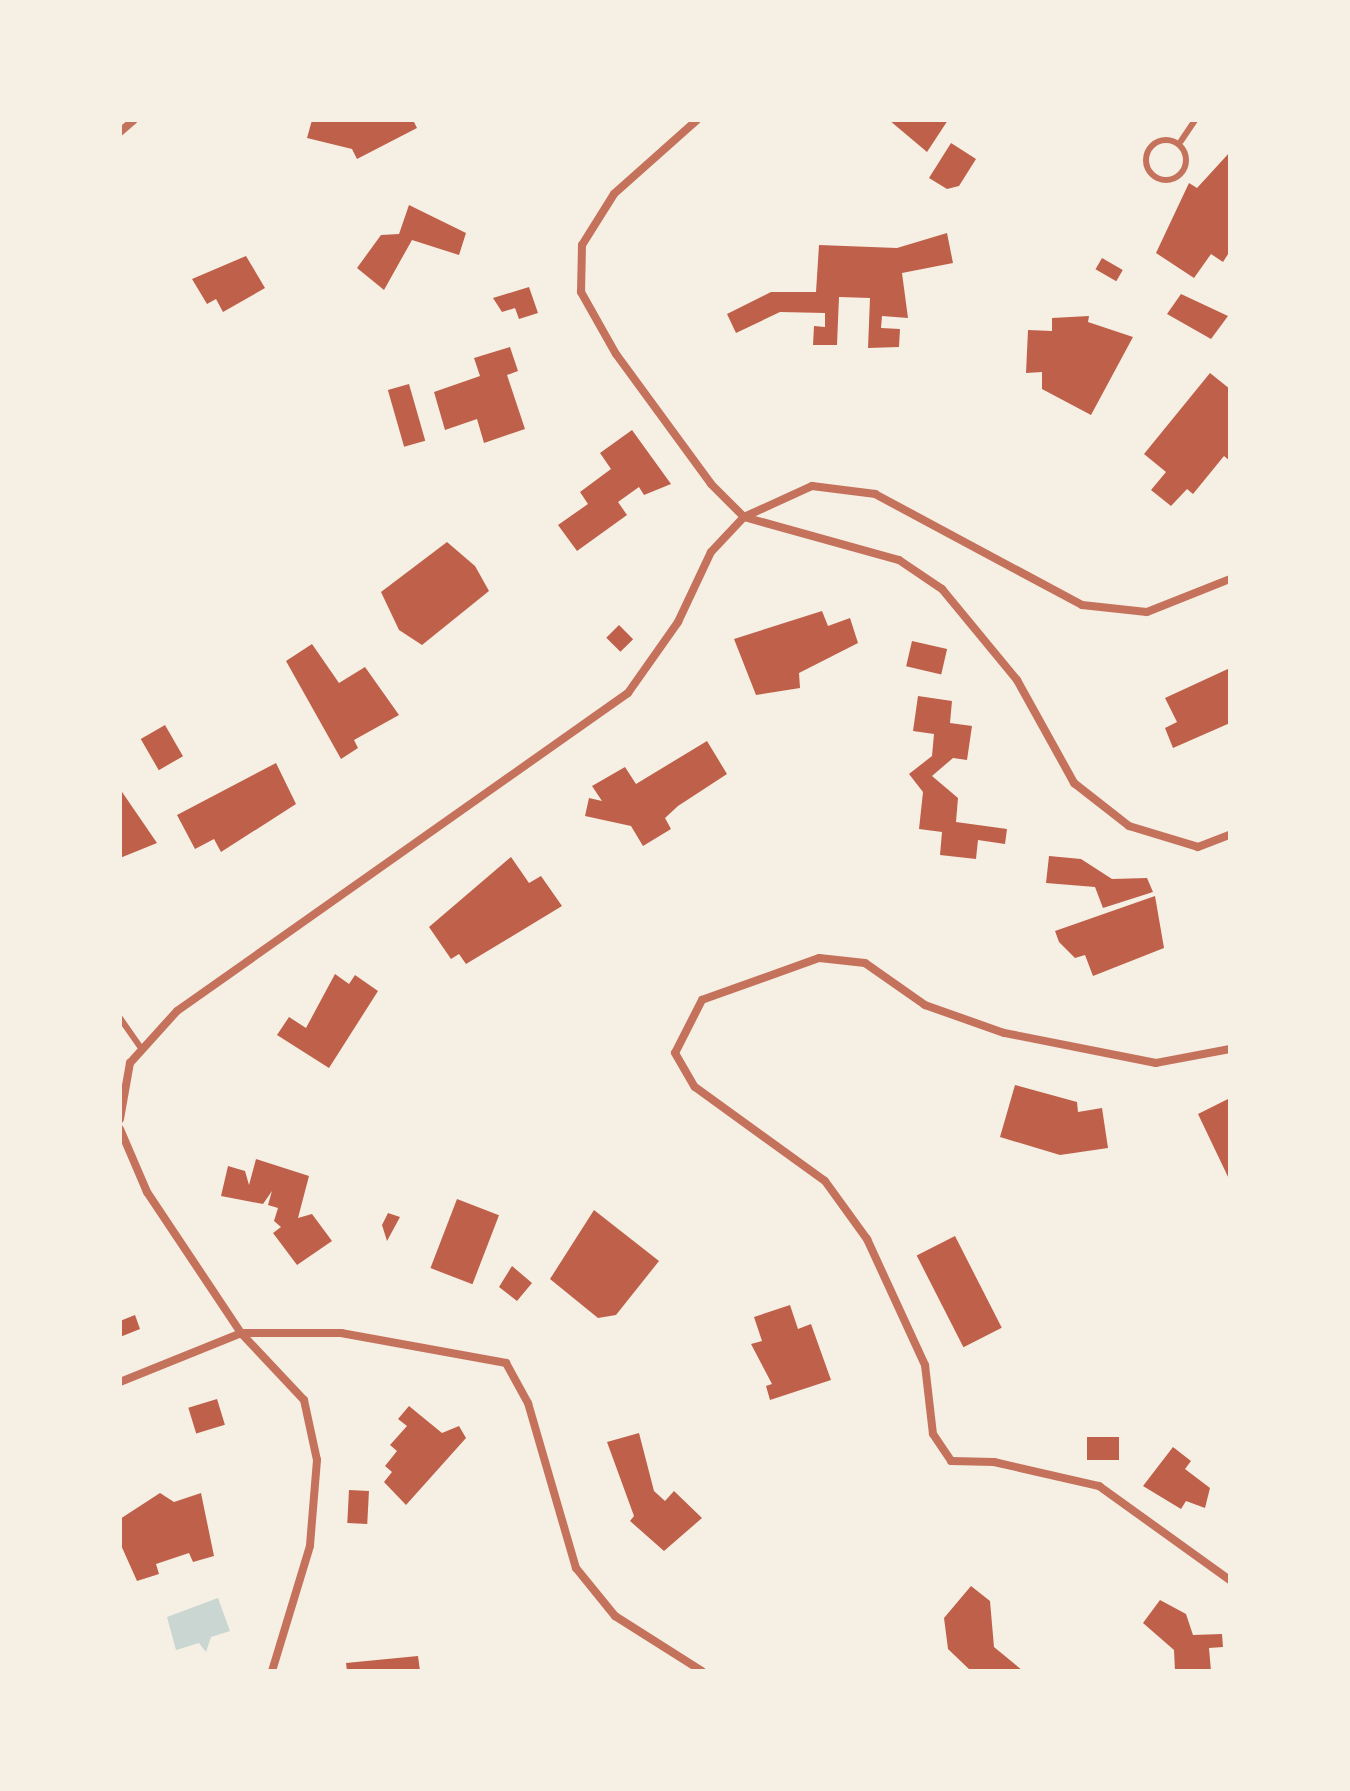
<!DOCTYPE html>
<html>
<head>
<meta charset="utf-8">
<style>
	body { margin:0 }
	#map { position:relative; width:1350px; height:1791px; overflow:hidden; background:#f6efe4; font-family:"PT Serif",serif }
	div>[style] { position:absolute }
	.water>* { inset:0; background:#c9d6d2 }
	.building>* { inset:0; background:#bf614a; transform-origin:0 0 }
	.service>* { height:6px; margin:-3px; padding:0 3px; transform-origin:3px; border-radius:3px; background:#c5725c }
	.service>.ring { margin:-3px; padding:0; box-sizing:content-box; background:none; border:6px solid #c5725c; border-radius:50% }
	.minor>* { height:8px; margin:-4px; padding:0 4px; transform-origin:4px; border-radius:4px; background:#c5725c }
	span { translate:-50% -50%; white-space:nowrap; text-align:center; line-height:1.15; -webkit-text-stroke:6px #f6efe4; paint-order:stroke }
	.frame { position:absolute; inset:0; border:122px solid #f6efe4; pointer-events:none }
</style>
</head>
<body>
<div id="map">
	<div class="water">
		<i style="clip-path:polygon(218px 1598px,230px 1631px,211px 1637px,206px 1652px,199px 1643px,176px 1650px,167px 1617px)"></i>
	</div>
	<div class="building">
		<i style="clip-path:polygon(312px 120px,413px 120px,417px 128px,357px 159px,352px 149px,307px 138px)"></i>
		<i style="clip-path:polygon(889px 120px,948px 120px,927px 152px)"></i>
		<i style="clip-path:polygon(951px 143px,976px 159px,959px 186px,947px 189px,929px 178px)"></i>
		<i style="clip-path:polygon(1230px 152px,1230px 251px,1223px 262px,1211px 254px,1194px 278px,1156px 253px,1189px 183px,1197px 188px)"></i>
		<i style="clip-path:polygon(409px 205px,466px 233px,459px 255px,412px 240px,384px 290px,357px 268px,381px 235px,399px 234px)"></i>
		<i style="clip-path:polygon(947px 233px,953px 263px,902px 273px,908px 318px,882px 316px,881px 328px,900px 329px,899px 347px,868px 348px,870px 298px,839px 297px,837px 345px,813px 345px,814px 326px,825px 327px,825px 313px,780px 312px,736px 333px,727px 314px,771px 292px,816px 292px,819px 245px,897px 248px)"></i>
		<i style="clip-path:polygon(246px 256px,265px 288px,223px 312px,216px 299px,207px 304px,192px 279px)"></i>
		<i style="left:1102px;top:258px;width:24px;height:13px;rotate:30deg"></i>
		<i style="clip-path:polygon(529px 287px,538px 313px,519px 319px,515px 308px,502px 312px,493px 298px)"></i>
		<i style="clip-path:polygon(1181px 294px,1228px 316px,1211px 339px,1167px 314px)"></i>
		<i style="clip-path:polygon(1089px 316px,1088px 322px,1133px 337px,1091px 415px,1042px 389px,1042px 372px,1026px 373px,1028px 330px,1052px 331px,1052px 318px)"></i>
		<i style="clip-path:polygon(510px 347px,518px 371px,507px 375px,525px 429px,484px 443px,477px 419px,445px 430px,434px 392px,480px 376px,474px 358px)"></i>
		<i style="clip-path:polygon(1210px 373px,1230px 389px,1230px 461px,1224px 456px,1193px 494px,1187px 489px,1171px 506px,1151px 490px,1166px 472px,1144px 454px)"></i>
		<i style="left:409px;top:384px;width:59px;height:22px;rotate:74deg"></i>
		<i style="clip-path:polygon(632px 430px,671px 484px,644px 495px,639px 487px,618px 502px,627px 515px,577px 551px,558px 525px,588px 504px,580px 492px,611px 469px,600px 453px)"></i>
		<i style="clip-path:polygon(447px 542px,475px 566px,489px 591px,422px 645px,399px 630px,381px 592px)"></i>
		<i style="clip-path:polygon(822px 611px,828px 626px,850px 618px,858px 643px,799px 673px,800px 688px,756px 695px,734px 639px)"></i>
		<i style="left:619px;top:625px;width:20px;height:18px;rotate:45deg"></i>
		<i style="left:912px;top:641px;width:36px;height:26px;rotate:13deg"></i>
		<i style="clip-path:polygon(312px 644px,339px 683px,365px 667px,399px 715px,354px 740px,358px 748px,341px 759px,286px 661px)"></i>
		<i style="clip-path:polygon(1230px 668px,1230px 723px,1173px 748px,1165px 728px,1177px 722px,1165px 698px)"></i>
		<i style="clip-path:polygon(918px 696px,952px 701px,950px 723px,972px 726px,967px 760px,953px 758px,932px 776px,958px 798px,956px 822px,1007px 829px,1005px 844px,978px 840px,976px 859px,940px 855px,942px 832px,919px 829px,923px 792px,909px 774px,932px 756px,934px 734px,913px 731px)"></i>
		<i style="left:165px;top:725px;width:36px;height:28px;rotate:60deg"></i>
		<i style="clip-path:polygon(707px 741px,727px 774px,678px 806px,665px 818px,671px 829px,643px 846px,631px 826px,585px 816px,589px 798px,602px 801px,592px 786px,625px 767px,636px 784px)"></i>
		<i style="clip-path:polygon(276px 763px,296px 804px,221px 852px,214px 839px,195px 849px,177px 815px)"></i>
		<i style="clip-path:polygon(120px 789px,157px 843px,120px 858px)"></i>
		<i style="clip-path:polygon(1049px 856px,1081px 859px,1112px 879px,1147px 878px,1153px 892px,1103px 908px,1095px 887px,1046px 883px)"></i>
		<i style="clip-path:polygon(511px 857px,529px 883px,541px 876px,562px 906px,466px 964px,459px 954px,451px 959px,429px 927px)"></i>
		<i style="clip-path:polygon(1155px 896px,1164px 948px,1093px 976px,1085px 955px,1075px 958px,1059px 942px,1055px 931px)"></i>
		<i style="clip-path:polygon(335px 974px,349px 984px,355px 975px,378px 991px,329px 1068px,277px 1035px,289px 1017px,306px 1028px)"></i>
		<i style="clip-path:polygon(1015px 1085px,1077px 1102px,1078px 1112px,1102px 1108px,1108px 1148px,1060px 1155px,1000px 1137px)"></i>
		<i style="clip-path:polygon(1230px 1098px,1230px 1181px,1198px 1114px)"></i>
		<i style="clip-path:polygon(256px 1159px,309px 1176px,298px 1218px,312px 1214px,332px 1241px,297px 1265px,273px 1233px,281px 1227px,274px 1221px,278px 1208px,268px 1205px,272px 1191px,263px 1204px,221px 1196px,228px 1166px,245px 1171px,249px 1185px)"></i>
		<i style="left:457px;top:1199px;width:45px;height:74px;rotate:21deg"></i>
		<i style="clip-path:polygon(594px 1210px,659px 1261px,616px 1315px,598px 1318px,550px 1279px)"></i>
		<i style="clip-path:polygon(388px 1213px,400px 1217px,387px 1241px,382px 1225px)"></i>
		<i style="left:955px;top:1236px;width:103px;height:43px;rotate:63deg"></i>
		<i style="clip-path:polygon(512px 1266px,532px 1283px,517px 1301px,499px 1287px)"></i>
		<i style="clip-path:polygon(790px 1305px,798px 1329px,811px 1324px,831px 1380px,770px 1400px,766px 1386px,772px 1384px,751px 1344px,762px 1341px,754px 1317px)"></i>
		<i style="clip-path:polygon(135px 1315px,140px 1329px,120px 1337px,120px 1321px)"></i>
		<i style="left:217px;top:1399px;width:27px;height:30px;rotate:73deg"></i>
		<i style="clip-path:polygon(409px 1406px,442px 1433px,459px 1426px,466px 1438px,406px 1505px,384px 1482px,392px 1472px,385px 1466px,397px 1451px,390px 1445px,407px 1426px,398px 1419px)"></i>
		<i style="clip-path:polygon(639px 1433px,654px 1491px,665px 1501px,674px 1491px,702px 1518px,664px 1551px,630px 1521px,634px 1516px,607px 1442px)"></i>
		<i style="left:1119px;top:1437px;width:23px;height:32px;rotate:90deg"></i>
		<i style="clip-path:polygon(1173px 1447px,1191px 1461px,1185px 1469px,1210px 1488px,1205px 1508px,1186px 1501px,1181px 1509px,1143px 1486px)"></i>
		<i style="left:349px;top:1490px;width:20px;height:33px;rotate:3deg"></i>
		<i style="clip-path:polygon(160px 1493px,174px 1502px,201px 1493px,214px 1556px,193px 1562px,189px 1553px,156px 1564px,159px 1574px,137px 1581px,120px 1543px,120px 1519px)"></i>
		<i style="clip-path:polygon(971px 1586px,990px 1601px,994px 1647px,1023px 1671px,971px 1671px,948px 1649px,944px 1618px)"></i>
		<i style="clip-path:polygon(1160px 1600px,1186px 1614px,1193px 1635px,1222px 1634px,1223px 1647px,1209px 1648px,1211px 1671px,1175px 1671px,1174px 1650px,1143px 1623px)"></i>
		<i style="clip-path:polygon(418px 1656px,420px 1671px,347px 1671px,346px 1663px)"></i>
	</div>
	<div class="service">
		<i class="ring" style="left:1146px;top:140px;width:34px;height:34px"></i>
		<i style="left:1181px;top:141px;width:25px;rotate:-56deg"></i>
		<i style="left:120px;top:1018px;width:39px;rotate:55deg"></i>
	</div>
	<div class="minor">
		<i style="left:697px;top:120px;width:111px;rotate:138.3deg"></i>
		<i style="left:614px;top:194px;width:60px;rotate:122.1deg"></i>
		<i style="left:582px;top:245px;width:47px;rotate:91.2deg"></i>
		<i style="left:581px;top:292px;width:71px;rotate:60.6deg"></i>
		<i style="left:616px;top:354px;width:161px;rotate:53.8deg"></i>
		<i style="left:711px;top:484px;width:47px;rotate:45deg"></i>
		<i style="left:744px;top:517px;width:161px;rotate:15.5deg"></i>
		<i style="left:899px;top:560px;width:52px;rotate:34deg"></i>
		<i style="left:942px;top:589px;width:118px;rotate:50.5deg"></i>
		<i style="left:1017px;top:680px;width:118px;rotate:61deg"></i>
		<i style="left:1074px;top:783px;width:70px;rotate:38deg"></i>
		<i style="left:1129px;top:826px;width:72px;rotate:16.9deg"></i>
		<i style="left:1198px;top:847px;width:34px;rotate:-21deg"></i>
		<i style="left:120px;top:132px;width:18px;rotate:-41deg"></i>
		<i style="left:1230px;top:1049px;width:75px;rotate:169.3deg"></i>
		<i style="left:1156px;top:1063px;width:155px;rotate:-168.8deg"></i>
		<i style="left:1004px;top:1033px;width:84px;rotate:-160.5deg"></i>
		<i style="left:925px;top:1005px;width:73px;rotate:-145deg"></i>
		<i style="left:865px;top:963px;width:46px;rotate:-173.8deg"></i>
		<i style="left:819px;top:958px;width:124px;rotate:160.3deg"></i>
		<i style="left:702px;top:1000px;width:59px;rotate:117deg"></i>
		<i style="left:675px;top:1053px;width:39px;rotate:60deg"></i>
		<i style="left:695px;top:1087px;width:160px;rotate:35.9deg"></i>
		<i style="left:825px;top:1181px;width:72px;rotate:54.1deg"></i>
		<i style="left:867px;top:1239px;width:139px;rotate:65.3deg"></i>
		<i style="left:925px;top:1365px;width:69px;rotate:83.4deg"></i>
		<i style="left:933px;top:1434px;width:32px;rotate:56deg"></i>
		<i style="left:951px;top:1461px;width:43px;rotate:1.3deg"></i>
		<i style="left:994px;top:1462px;width:108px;rotate:12.9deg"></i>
		<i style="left:1099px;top:1486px;width:161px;rotate:35.7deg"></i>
		<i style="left:120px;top:1119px;width:57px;rotate:-79.9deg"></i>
		<i style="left:130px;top:1063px;width:70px;rotate:-47.9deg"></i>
		<i style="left:177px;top:1011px;width:552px;rotate:-35.19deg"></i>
		<i style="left:628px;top:693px;width:87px;rotate:-54.8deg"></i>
		<i style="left:678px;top:622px;width:77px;rotate:-64.8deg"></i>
		<i style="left:711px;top:552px;width:48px;rotate:-46.7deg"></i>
		<i style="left:744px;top:517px;width:75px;rotate:-24.5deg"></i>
		<i style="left:812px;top:486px;width:64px;rotate:7.2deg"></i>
		<i style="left:875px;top:494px;width:235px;rotate:28.2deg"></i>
		<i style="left:1082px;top:605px;width:65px;rotate:6.1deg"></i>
		<i style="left:1147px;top:612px;width:89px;rotate:-21.7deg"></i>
		<i style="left:120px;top:1129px;width:69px;rotate:66.8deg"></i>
		<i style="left:147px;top:1192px;width:169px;rotate:56.3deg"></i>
		<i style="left:241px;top:1333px;width:92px;rotate:46.8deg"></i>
		<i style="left:304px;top:1400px;width:61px;rotate:77.8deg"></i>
		<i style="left:317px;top:1460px;width:86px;rotate:94.7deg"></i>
		<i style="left:310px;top:1546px;width:131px;rotate:106.9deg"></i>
		<i style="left:120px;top:1382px;width:131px;rotate:-22deg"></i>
		<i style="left:241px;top:1333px;width:100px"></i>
		<i style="left:341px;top:1333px;width:168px;rotate:10.3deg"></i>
		<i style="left:506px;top:1363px;width:46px;rotate:61.2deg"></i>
		<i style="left:528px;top:1403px;width:172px;rotate:73.8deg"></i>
		<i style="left:576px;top:1568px;width:62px;rotate:50.9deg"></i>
		<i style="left:615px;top:1616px;width:103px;rotate:32.3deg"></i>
	</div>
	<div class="frame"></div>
</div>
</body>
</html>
